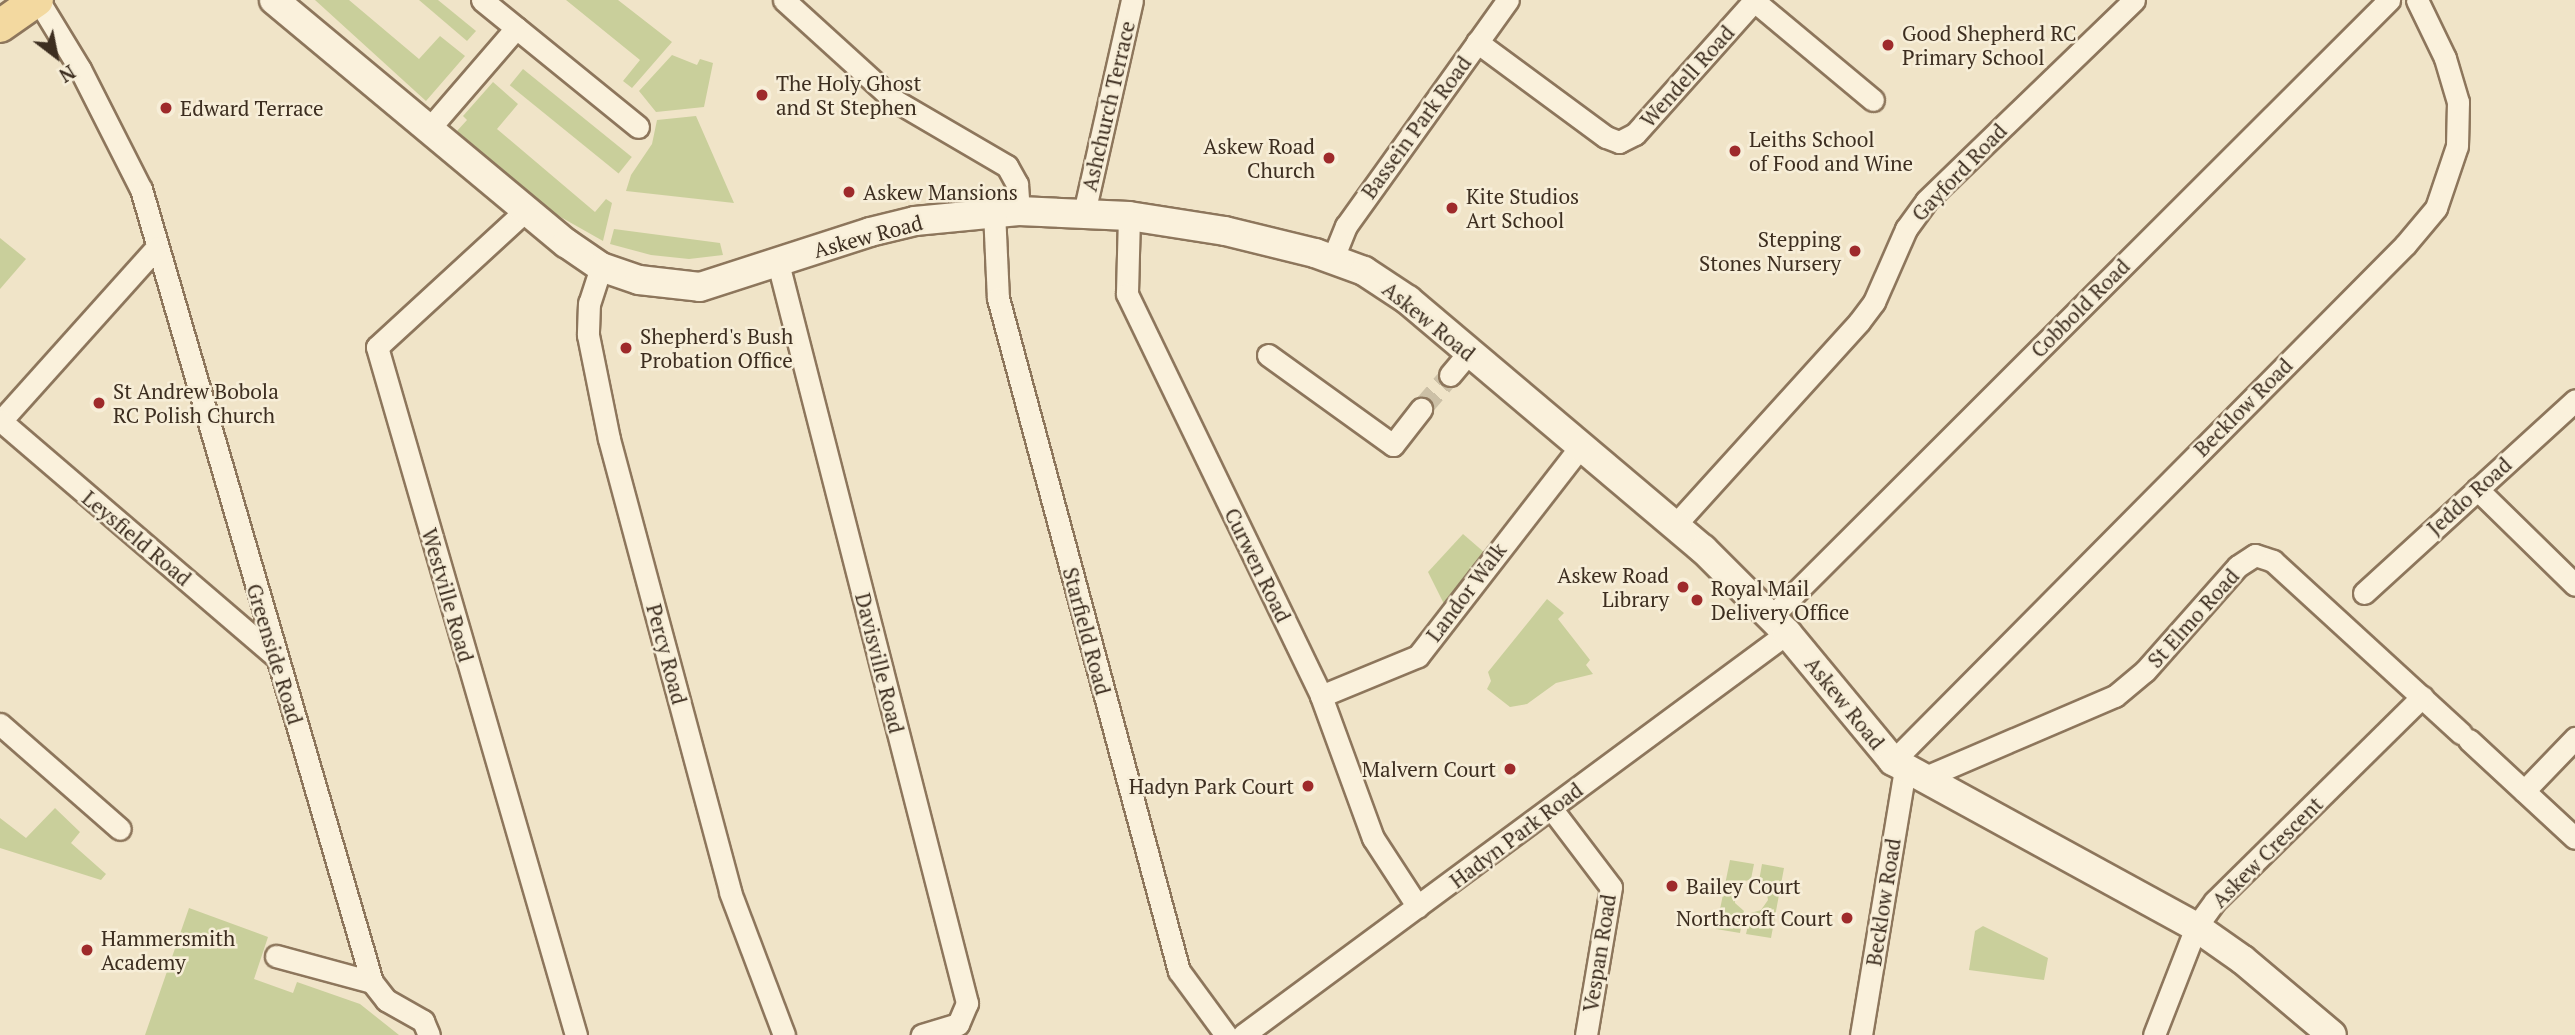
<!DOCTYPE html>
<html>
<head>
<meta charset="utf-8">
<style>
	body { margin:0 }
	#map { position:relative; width:2575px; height:1035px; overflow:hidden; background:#f0e4c8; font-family:"PT Serif",serif }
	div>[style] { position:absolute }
	.green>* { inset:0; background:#c9cf9b; transform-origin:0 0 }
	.street-tunnel>* { height:21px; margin-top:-10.5px; transform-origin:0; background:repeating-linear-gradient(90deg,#ccc0a6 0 21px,transparent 0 31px) }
	.roads { filter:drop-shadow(2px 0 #8d765c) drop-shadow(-2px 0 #8d765c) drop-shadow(0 2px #8d765c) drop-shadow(0 -2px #8d765c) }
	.street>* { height:21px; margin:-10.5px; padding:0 10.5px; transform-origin:10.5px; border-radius:10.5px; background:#faf1dc }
	.secondary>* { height:28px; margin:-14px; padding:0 14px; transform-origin:14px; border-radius:14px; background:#faf1dc }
	.primary>* { height:32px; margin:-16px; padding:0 16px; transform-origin:16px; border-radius:16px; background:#f3d9a0 }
	.dots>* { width:19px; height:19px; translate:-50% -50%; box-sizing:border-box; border:4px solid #f7eed8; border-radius:50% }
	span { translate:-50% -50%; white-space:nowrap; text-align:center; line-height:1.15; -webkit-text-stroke:5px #f7eed8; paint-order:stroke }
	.poi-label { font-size:21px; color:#3d2e20 }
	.left { translate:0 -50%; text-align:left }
	.right { translate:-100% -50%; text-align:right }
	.street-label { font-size:21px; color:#3d2e20 }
	.north { position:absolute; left:21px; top:21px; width:70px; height:70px; -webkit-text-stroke:5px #f7eed8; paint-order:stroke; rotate:148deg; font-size:19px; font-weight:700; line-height:28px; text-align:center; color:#3d2e20 }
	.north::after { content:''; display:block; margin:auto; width:24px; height:32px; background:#3d2e20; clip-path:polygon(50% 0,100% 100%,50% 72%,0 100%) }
</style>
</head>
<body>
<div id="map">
	<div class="green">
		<i style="clip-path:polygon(315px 0,349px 0,419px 59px,440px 36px,465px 56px,426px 101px)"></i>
		<i style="clip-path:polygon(419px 0,438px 0,476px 31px,467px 41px)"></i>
		<i style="clip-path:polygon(566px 0,618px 0,672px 42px,632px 88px,623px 81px,640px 60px)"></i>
		<i style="clip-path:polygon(672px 55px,697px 65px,700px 59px,713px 63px,704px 107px,656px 112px,639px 91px)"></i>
		<i style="left:523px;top:69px;width:140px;height:21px;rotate:39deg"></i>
		<i style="clip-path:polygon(493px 82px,518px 104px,497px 129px,595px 212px,606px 199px,612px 203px,603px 241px,550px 211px,457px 131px,467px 120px,463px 116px)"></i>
		<i style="clip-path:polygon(696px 116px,734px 203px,626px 191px,631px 175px,652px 144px,657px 120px)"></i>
		<i style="clip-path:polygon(614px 229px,720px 243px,723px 255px,689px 259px,651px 255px,610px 244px)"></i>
		<i style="clip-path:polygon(0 238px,26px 259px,0 289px)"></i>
		<i style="clip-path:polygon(1463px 534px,1485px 553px,1444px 604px,1428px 572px)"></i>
		<i style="clip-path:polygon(1547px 599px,1564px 613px,1558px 619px,1590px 660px,1586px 665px,1593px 674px,1556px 683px,1527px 704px,1510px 707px,1487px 689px,1491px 681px,1488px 672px)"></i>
		<i style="clip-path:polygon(55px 808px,80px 832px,71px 843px,106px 874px,101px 880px,0 848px,0 818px,26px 838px)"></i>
		<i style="clip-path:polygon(1730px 860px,1754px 864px,1751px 879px,1740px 883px,1734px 892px,1735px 903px,1744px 911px,1740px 933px,1716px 929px)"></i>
		<i style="clip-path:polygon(1762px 864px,1784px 868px,1771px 938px,1746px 934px,1751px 913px,1761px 910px,1768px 900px,1766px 889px,1759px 881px)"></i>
		<i style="clip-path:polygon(189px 908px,268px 937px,254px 979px,293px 993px,297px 982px,360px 1004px,399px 1035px,145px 1035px)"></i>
		<i style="clip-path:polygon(1983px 926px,2048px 958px,2044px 980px,1969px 970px,1975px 931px)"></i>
	</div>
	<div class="street-tunnel">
		<i style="left:1421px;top:409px;width:45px;rotate:-49.5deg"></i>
	</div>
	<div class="roads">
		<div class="street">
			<i style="left:38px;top:0;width:81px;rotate:58.7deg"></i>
			<i style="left:80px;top:69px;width:135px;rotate:63.1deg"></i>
			<i style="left:141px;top:189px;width:826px;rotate:73.76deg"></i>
			<i style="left:372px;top:982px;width:23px;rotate:52deg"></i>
			<i style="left:386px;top:1000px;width:43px;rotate:29.6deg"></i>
			<i style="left:423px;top:1021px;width:15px;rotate:67deg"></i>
			<i style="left:482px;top:0;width:201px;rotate:39.1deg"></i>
			<i style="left:784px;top:0;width:149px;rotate:42.3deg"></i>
			<i style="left:894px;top:100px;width:131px;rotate:30.3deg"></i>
			<i style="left:1007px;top:166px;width:21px;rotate:61deg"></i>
			<i style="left:1017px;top:184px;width:27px;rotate:86deg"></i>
			<i style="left:1753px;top:0;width:156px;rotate:39.8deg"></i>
			<i style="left:1477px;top:42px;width:160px;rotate:36.4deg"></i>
			<i style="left:1606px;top:137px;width:14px;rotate:21deg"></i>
			<i style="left:1619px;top:142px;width:18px;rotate:-27deg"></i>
			<i style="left:1635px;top:134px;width:180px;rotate:-48.2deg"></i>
			<i style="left:428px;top:130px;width:135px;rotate:-49.2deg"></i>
			<i style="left:525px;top:211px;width:201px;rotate:137.4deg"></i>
			<i style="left:377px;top:347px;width:716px;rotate:73.87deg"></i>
			<i style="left:994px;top:211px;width:87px;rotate:87.4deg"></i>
			<i style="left:998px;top:298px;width:697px;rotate:74.95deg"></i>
			<i style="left:1179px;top:971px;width:79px;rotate:53.7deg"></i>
			<i style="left:1084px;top:213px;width:218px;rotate:-77.3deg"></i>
			<i style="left:1129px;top:216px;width:78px;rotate:91.5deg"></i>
			<i style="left:1127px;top:294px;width:446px;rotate:64.2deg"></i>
			<i style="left:1321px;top:696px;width:151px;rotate:69.9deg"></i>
			<i style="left:1373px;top:838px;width:82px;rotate:56.9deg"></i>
			<i style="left:156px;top:248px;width:232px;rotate:131.9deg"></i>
			<i style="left:1px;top:421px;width:360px;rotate:40.6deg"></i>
			<i style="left:1333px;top:258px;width:35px;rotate:-68deg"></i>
			<i style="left:1346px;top:226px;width:278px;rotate:-54.4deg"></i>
			<i style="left:778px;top:263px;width:764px;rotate:75.67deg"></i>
			<i style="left:967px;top:1003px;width:23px;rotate:113deg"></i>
			<i style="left:958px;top:1024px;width:38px;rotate:163deg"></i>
			<i style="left:601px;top:267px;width:38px;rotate:108deg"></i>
			<i style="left:589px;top:303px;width:32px;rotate:92deg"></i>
			<i style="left:588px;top:335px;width:106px;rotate:78.6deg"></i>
			<i style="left:609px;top:439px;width:469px;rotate:75deg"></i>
			<i style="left:730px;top:892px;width:153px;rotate:69.3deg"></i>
			<i style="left:1268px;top:355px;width:154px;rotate:35.8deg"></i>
			<i style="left:1393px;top:445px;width:46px;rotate:-52.1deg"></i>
			<i style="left:1450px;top:375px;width:30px;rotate:-50deg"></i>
			<i style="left:2477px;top:489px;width:137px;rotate:44.4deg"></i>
			<i style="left:1675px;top:525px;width:274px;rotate:-47.8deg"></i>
			<i style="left:1859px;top:322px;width:25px;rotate:-53deg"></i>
			<i style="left:1874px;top:302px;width:80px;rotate:-66.3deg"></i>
			<i style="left:1906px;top:229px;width:34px;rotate:-54deg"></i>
			<i style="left:1926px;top:201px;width:289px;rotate:-44deg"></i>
			<i style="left:2364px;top:593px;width:286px;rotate:-42.4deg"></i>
			<i style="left:1772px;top:616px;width:872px;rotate:-44.95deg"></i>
			<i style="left:1321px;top:696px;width:105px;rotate:-22.4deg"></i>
			<i style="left:1418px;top:656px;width:266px;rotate:-52.2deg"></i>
			<i style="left:0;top:724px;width:159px;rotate:41.2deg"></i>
			<i style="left:2469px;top:740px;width:144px;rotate:42.8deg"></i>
			<i style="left:1893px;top:761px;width:727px;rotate:-45.22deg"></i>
			<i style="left:2405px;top:245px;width:48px;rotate:-50deg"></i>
			<i style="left:2436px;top:208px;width:65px;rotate:-71.3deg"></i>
			<i style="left:2457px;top:146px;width:44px;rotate:-88.7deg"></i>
			<i style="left:2458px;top:102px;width:46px;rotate:-106.5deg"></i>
			<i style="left:2445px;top:58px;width:64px;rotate:-115.8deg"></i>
			<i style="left:1921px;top:779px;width:211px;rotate:-23.2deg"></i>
			<i style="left:2115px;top:696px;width:39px;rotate:-40deg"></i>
			<i style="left:2145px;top:671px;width:140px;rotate:-48.5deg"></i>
			<i style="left:2238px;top:566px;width:20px;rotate:-33deg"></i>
			<i style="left:2255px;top:555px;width:19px;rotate:18deg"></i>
			<i style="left:2273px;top:561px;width:255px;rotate:42.5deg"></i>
			<i style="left:2524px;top:791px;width:74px;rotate:-46.1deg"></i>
			<i style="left:1551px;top:808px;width:99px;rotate:52.8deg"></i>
			<i style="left:1611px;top:887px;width:150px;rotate:99.6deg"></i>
			<i style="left:276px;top:956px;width:99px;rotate:15.2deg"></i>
			<i style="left:1243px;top:1035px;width:676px;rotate:-36.46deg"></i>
			<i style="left:1861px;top:1035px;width:270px;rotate:-80.6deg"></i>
			<i style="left:2154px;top:1035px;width:116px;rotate:-68.7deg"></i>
			<i style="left:2196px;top:927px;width:32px;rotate:-54deg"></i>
			<i style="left:2215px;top:901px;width:291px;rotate:-44.6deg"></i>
		</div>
		<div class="secondary">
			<i style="left:274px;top:0;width:380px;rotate:39.8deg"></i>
			<i style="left:566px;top:243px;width:42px;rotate:34.4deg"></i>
			<i style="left:601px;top:267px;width:40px;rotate:18.9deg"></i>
			<i style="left:639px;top:280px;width:61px;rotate:6.5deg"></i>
			<i style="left:700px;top:287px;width:179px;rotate:-17.9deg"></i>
			<i style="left:870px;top:232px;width:46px;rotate:-13.7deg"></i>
			<i style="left:915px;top:221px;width:104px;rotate:-5.5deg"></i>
			<i style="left:1019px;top:211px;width:110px;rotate:2.6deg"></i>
			<i style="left:1129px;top:216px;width:97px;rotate:8.9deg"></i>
			<i style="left:1225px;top:231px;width:93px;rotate:13.7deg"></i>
			<i style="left:1315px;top:253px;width:52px;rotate:20.2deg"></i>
			<i style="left:1364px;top:271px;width:53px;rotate:33.4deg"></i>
			<i style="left:1408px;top:300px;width:386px;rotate:40.2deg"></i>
			<i style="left:1703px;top:549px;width:119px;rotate:45deg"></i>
			<i style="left:1787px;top:633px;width:166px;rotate:50.4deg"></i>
			<i style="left:1893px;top:761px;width:345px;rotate:28.7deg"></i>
			<i style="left:2196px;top:927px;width:57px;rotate:35.1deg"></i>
			<i style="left:2243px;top:960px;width:116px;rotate:40.1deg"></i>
		</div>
		<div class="primary">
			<i style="left:0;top:26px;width:45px;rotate:-35.1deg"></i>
		</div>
	</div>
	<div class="dots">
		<i style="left:1888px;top:45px;background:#9e2a2b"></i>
		<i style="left:762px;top:95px;background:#9e2a2b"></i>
		<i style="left:166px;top:108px;background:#9e2a2b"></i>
		<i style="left:1735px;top:151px;background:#9e2a2b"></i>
		<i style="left:1329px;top:158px;background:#9e2a2b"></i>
		<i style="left:849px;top:192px;background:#9e2a2b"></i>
		<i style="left:1452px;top:208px;background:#9e2a2b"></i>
		<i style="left:1855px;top:251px;background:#9e2a2b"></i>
		<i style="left:626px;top:348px;background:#9e2a2b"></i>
		<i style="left:99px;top:403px;background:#9e2a2b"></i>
		<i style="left:1683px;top:587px;background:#9e2a2b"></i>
		<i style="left:1697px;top:600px;background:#9e2a2b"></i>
		<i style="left:1510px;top:769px;background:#9e2a2b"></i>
		<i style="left:1308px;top:786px;background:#9e2a2b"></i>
		<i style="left:1672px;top:886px;background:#9e2a2b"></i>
		<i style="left:1847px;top:918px;background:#9e2a2b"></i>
		<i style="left:87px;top:950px;background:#9e2a2b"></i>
	</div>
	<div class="poi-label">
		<span class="left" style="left:1902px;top:45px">Good Shepherd RC<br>Primary School</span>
		<span class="left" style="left:776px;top:95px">The Holy Ghost<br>and St Stephen</span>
		<span class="left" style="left:180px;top:108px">Edward Terrace</span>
		<span class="left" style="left:1749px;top:151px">Leiths School<br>of Food and Wine</span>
		<span class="right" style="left:1315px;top:158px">Askew Road<br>Church</span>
		<span class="left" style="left:863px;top:192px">Askew Mansions</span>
		<span class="left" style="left:1466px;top:208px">Kite Studios<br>Art School</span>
		<span class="right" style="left:1841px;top:251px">Stepping<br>Stones Nursery</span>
		<span class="left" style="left:640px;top:348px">Shepherd's Bush<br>Probation Office</span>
		<span class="left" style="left:113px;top:403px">St Andrew Bobola<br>RC Polish Church</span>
		<span class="right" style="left:1669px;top:587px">Askew Road<br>Library</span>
		<span class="left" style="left:1711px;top:600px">Royal Mail<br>Delivery Office</span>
		<span class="right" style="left:1496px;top:769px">Malvern Court</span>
		<span class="right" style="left:1294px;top:786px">Hadyn Park Court</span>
		<span class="left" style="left:1686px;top:886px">Bailey Court</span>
		<span class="right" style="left:1833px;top:918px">Northcroft Court</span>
		<span class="left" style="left:101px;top:950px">Hammersmith<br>Academy</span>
	</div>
	<div class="street-label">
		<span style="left:1687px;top:76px;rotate:-48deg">Wendell Road</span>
		<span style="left:1108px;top:106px;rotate:-77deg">Ashchurch Terrace</span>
		<span style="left:1416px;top:127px;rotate:-54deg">Bassein Park Road</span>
		<span style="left:1959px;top:172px;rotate:-46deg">Gayford Road</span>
		<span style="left:868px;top:236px;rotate:-15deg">Askew Road</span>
		<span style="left:2080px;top:308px;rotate:-45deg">Cobbold Road</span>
		<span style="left:1429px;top:321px;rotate:39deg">Askew Road</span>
		<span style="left:2243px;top:407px;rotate:-45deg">Becklow Road</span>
		<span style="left:2469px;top:496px;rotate:-42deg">Jeddo Road</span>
		<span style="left:137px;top:538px;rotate:40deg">Leysfield Road</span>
		<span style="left:1258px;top:565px;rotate:64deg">Curwen Road</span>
		<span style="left:1466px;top:592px;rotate:-53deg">Landor Walk</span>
		<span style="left:448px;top:595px;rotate:74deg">Westville Road</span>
		<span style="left:2193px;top:618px;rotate:-48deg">St Elmo Road</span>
		<span style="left:1087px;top:631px;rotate:75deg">Starfield Road</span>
		<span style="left:275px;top:654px;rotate:73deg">Greenside Road</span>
		<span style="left:667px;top:654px;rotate:75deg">Percy Road</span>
		<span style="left:880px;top:663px;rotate:76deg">Davisville Road</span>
		<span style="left:1845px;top:703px;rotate:51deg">Askew Road</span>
		<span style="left:1516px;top:835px;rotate:-37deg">Hadyn Park Road</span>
		<span style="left:2267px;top:852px;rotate:-45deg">Askew Crescent</span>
		<span style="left:1883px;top:902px;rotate:-81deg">Becklow Road</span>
		<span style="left:1599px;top:953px;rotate:-81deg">Vespan Road</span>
	</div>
	<div class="north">N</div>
</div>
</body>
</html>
